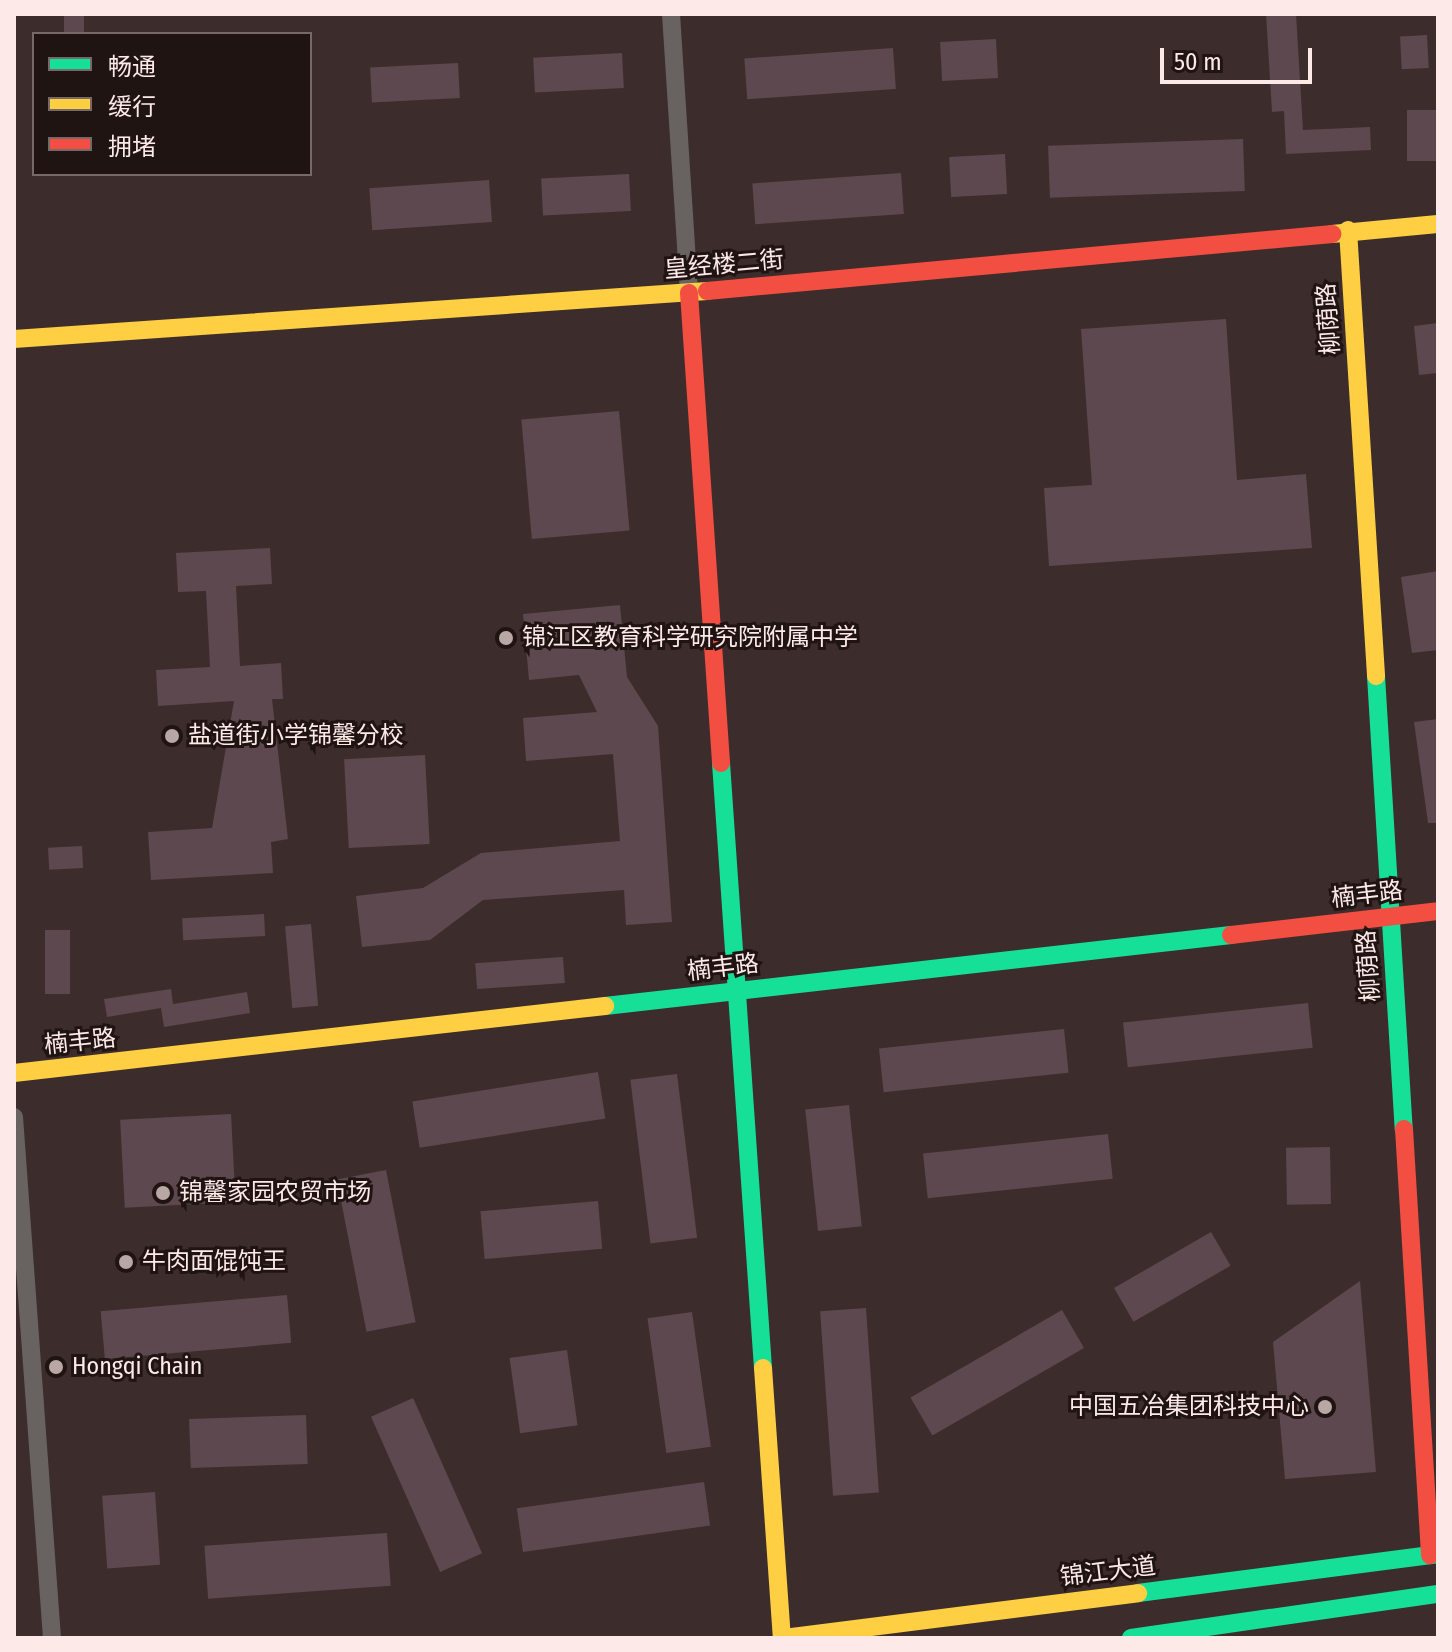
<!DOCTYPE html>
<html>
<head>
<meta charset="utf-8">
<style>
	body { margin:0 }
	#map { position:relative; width:1452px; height:1652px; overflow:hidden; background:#3c2d2c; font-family:"Fira Sans Condensed","Noto Sans SC",sans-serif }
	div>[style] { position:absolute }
	.building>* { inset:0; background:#5c484e; transform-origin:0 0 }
	.street>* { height:18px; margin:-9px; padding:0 9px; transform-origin:9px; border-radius:9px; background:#686361 }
	.fast>* { height:18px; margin:-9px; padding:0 9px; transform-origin:9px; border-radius:9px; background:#16e098 }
	.slow>* { height:18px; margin:-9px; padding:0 9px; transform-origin:9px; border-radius:9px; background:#ffcf43 }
	.jam>* { height:18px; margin:-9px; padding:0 9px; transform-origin:9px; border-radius:9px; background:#f24e42 }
	.dots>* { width:22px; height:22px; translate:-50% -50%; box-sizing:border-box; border:4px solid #201413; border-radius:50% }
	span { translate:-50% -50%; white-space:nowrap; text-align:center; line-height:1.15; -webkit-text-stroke:6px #201413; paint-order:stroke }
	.street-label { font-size:24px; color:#fce9e8 }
	.poi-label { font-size:24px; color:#fce9e8 }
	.left { translate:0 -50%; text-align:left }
	.right { translate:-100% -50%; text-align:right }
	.frame { position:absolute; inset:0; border:16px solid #fce9e8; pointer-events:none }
	.legend { position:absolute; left:32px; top:32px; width:280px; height:144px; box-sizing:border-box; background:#201413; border:2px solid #786968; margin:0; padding:10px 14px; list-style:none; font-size:24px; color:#fce9e8 }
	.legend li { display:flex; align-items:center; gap:16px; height:40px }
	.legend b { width:40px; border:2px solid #786968 }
	.scale { position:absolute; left:1160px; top:48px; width:152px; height:36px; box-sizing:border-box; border:4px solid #fce9e8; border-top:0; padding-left:10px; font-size:24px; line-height:28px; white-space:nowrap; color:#fce9e8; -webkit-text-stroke:6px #201413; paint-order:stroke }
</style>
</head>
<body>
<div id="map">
	<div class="building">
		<i style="left:64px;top:14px;width:20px;height:20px"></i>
		<i style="clip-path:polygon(1266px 14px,1296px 14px,1303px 130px,1370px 127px,1371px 150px,1286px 154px,1284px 111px,1272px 112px)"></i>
		<i style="left:1427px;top:35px;width:33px;height:27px;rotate:87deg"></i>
		<i style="left:996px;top:39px;width:39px;height:56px;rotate:87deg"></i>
		<i style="left:893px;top:48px;width:41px;height:149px;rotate:86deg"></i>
		<i style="left:622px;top:53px;width:35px;height:89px;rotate:87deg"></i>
		<i style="left:458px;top:63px;width:35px;height:88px;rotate:87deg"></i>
		<i style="left:1438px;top:110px;width:51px;height:31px;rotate:90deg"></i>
		<i style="left:1243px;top:139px;width:52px;height:195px;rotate:88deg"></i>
		<i style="left:1005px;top:154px;width:40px;height:56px;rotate:87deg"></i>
		<i style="left:901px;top:173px;width:41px;height:149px;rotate:86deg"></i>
		<i style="left:629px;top:174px;width:37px;height:88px;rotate:87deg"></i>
		<i style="left:489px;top:180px;width:42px;height:120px;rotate:86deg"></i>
		<i style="clip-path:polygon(1226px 319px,1237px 480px,1306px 474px,1312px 548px,1049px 566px,1044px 488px,1092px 485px,1081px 329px)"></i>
		<i style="clip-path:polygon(1438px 323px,1438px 373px,1419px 375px,1414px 326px)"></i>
		<i style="left:619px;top:411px;width:120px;height:98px;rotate:85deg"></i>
		<i style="clip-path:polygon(270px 548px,272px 584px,236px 586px,240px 666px,281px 663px,283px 699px,272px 699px,288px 839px,271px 842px,273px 873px,151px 880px,148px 832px,212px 828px,234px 701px,158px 706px,156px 670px,210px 667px,206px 591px,178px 592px,176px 553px)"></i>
		<i style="clip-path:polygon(1438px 571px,1438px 650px,1412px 653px,1401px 577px)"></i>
		<i style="clip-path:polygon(620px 605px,627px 677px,658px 726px,672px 922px,626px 925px,624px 890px,483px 900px,430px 940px,362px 947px,356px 896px,423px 888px,481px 853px,620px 841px,613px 754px,526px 761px,523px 718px,597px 712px,579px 675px,529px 680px,523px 614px)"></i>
		<i style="clip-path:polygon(1438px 719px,1438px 823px,1428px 823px,1414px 722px)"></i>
		<i style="left:425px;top:755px;width:89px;height:81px;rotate:87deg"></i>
		<i style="left:82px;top:846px;width:22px;height:34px;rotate:87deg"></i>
		<i style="left:264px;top:914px;width:22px;height:82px;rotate:87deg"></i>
		<i style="left:311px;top:924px;width:82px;height:26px;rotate:85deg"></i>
		<i style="left:45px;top:930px;width:25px;height:64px"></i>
		<i style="left:563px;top:957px;width:26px;height:88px;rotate:86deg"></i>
		<i style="clip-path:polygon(171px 989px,173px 1004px,247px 992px,250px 1013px,164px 1027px,161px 1008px,107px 1017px,104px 999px)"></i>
		<i style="left:1308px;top:1003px;width:45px;height:186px;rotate:84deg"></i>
		<i style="left:1064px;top:1029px;width:44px;height:186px;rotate:84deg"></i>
		<i style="left:598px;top:1072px;width:47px;height:188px;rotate:81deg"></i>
		<i style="left:677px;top:1074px;width:165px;height:47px;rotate:83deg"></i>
		<i style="left:849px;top:1105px;width:122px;height:44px;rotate:84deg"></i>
		<i style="left:231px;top:1114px;width:88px;height:111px;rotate:87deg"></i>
		<i style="left:1108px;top:1134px;width:45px;height:186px;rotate:84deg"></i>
		<i style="left:1330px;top:1147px;width:57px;height:44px;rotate:89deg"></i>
		<i style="left:386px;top:1170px;width:155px;height:50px;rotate:79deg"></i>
		<i style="left:598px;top:1201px;width:48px;height:118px;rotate:85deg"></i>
		<i style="left:1211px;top:1232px;width:39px;height:112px;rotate:60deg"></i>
		<i style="clip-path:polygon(1360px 1281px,1376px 1472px,1285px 1479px,1273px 1342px)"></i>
		<i style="left:287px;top:1295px;width:48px;height:187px;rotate:85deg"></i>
		<i style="left:866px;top:1308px;width:185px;height:46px;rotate:86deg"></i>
		<i style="left:1062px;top:1310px;width:44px;height:175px;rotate:60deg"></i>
		<i style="left:692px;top:1312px;width:136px;height:45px;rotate:82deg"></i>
		<i style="left:567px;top:1350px;width:76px;height:58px;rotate:82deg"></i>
		<i style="left:413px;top:1398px;width:170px;height:46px;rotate:66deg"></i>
		<i style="left:306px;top:1415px;width:49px;height:117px;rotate:88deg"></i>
		<i style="left:704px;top:1482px;width:44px;height:189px;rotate:82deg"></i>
		<i style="left:155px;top:1492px;width:73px;height:53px;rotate:86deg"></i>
		<i style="left:387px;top:1533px;width:53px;height:183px;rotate:86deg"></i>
	</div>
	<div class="street">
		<i style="left:671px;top:14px;width:280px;rotate:86.3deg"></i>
		<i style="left:14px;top:1117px;width:522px;rotate:85.83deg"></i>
	</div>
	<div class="fast">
		<i style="left:1376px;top:676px;width:454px;rotate:86.5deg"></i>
		<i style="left:721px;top:763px;width:606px;rotate:86.03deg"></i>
		<i style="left:605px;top:1006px;width:630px;rotate:-6.47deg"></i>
		<i style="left:1138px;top:1593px;width:303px;rotate:-7.4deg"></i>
		<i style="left:1131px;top:1638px;width:310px;rotate:-8.2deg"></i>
	</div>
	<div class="slow">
		<i style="left:1348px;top:230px;width:447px;rotate:86.4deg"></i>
		<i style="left:1332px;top:234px;width:106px;rotate:-5.4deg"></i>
		<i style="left:14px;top:339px;width:695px;rotate:-3.96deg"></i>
		<i style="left:14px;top:1073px;width:595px;rotate:-6.47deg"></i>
		<i style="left:763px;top:1368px;width:271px;rotate:86deg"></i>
		<i style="left:784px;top:1638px;width:357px;rotate:-7.2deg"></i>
	</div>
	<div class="jam">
		<i style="left:707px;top:291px;width:628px;rotate:-5.21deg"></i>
		<i style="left:689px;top:293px;width:471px;rotate:86.1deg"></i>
		<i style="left:1231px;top:935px;width:208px;rotate:-6.6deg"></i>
		<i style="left:1404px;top:1129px;width:427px;rotate:86.5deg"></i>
	</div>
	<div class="dots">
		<i style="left:506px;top:638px;background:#b9a7a6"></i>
		<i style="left:172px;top:736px;background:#b9a7a6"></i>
		<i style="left:163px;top:1193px;background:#b9a7a6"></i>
		<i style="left:126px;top:1262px;background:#b9a7a6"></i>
		<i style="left:56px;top:1367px;background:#b9a7a6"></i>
		<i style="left:1325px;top:1407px;background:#b9a7a6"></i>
	</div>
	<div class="street-label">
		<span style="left:724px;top:265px;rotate:-5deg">皇经楼二街</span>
		<span style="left:1329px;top:319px;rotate:-94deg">柳荫路</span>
		<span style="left:1367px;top:895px;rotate:-7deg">楠丰路</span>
		<span style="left:1369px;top:966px;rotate:-94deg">柳荫路</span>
		<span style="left:723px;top:968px;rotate:-7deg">楠丰路</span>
		<span style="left:80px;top:1042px;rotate:-6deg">楠丰路</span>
		<span style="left:1108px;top:1572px;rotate:-7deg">锦江大道</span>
	</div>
	<div class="poi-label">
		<span class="left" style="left:522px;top:638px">锦江区教育科学研究院附属中学</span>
		<span class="left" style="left:188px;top:736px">盐道街小学锦馨分校</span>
		<span class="left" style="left:179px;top:1193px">锦馨家园农贸市场</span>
		<span class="left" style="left:142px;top:1262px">牛肉面馄饨王</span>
		<span class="left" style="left:72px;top:1367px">Hongqi Chain</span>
		<span class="right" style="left:1309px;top:1407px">中国五冶集团科技中心</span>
	</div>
	<div class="frame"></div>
	<ul class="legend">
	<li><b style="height:10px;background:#16e098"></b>畅通</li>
	<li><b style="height:10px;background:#ffcf43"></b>缓行</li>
	<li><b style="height:10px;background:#f24e42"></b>拥堵</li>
	</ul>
	<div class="scale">50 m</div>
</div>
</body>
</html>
